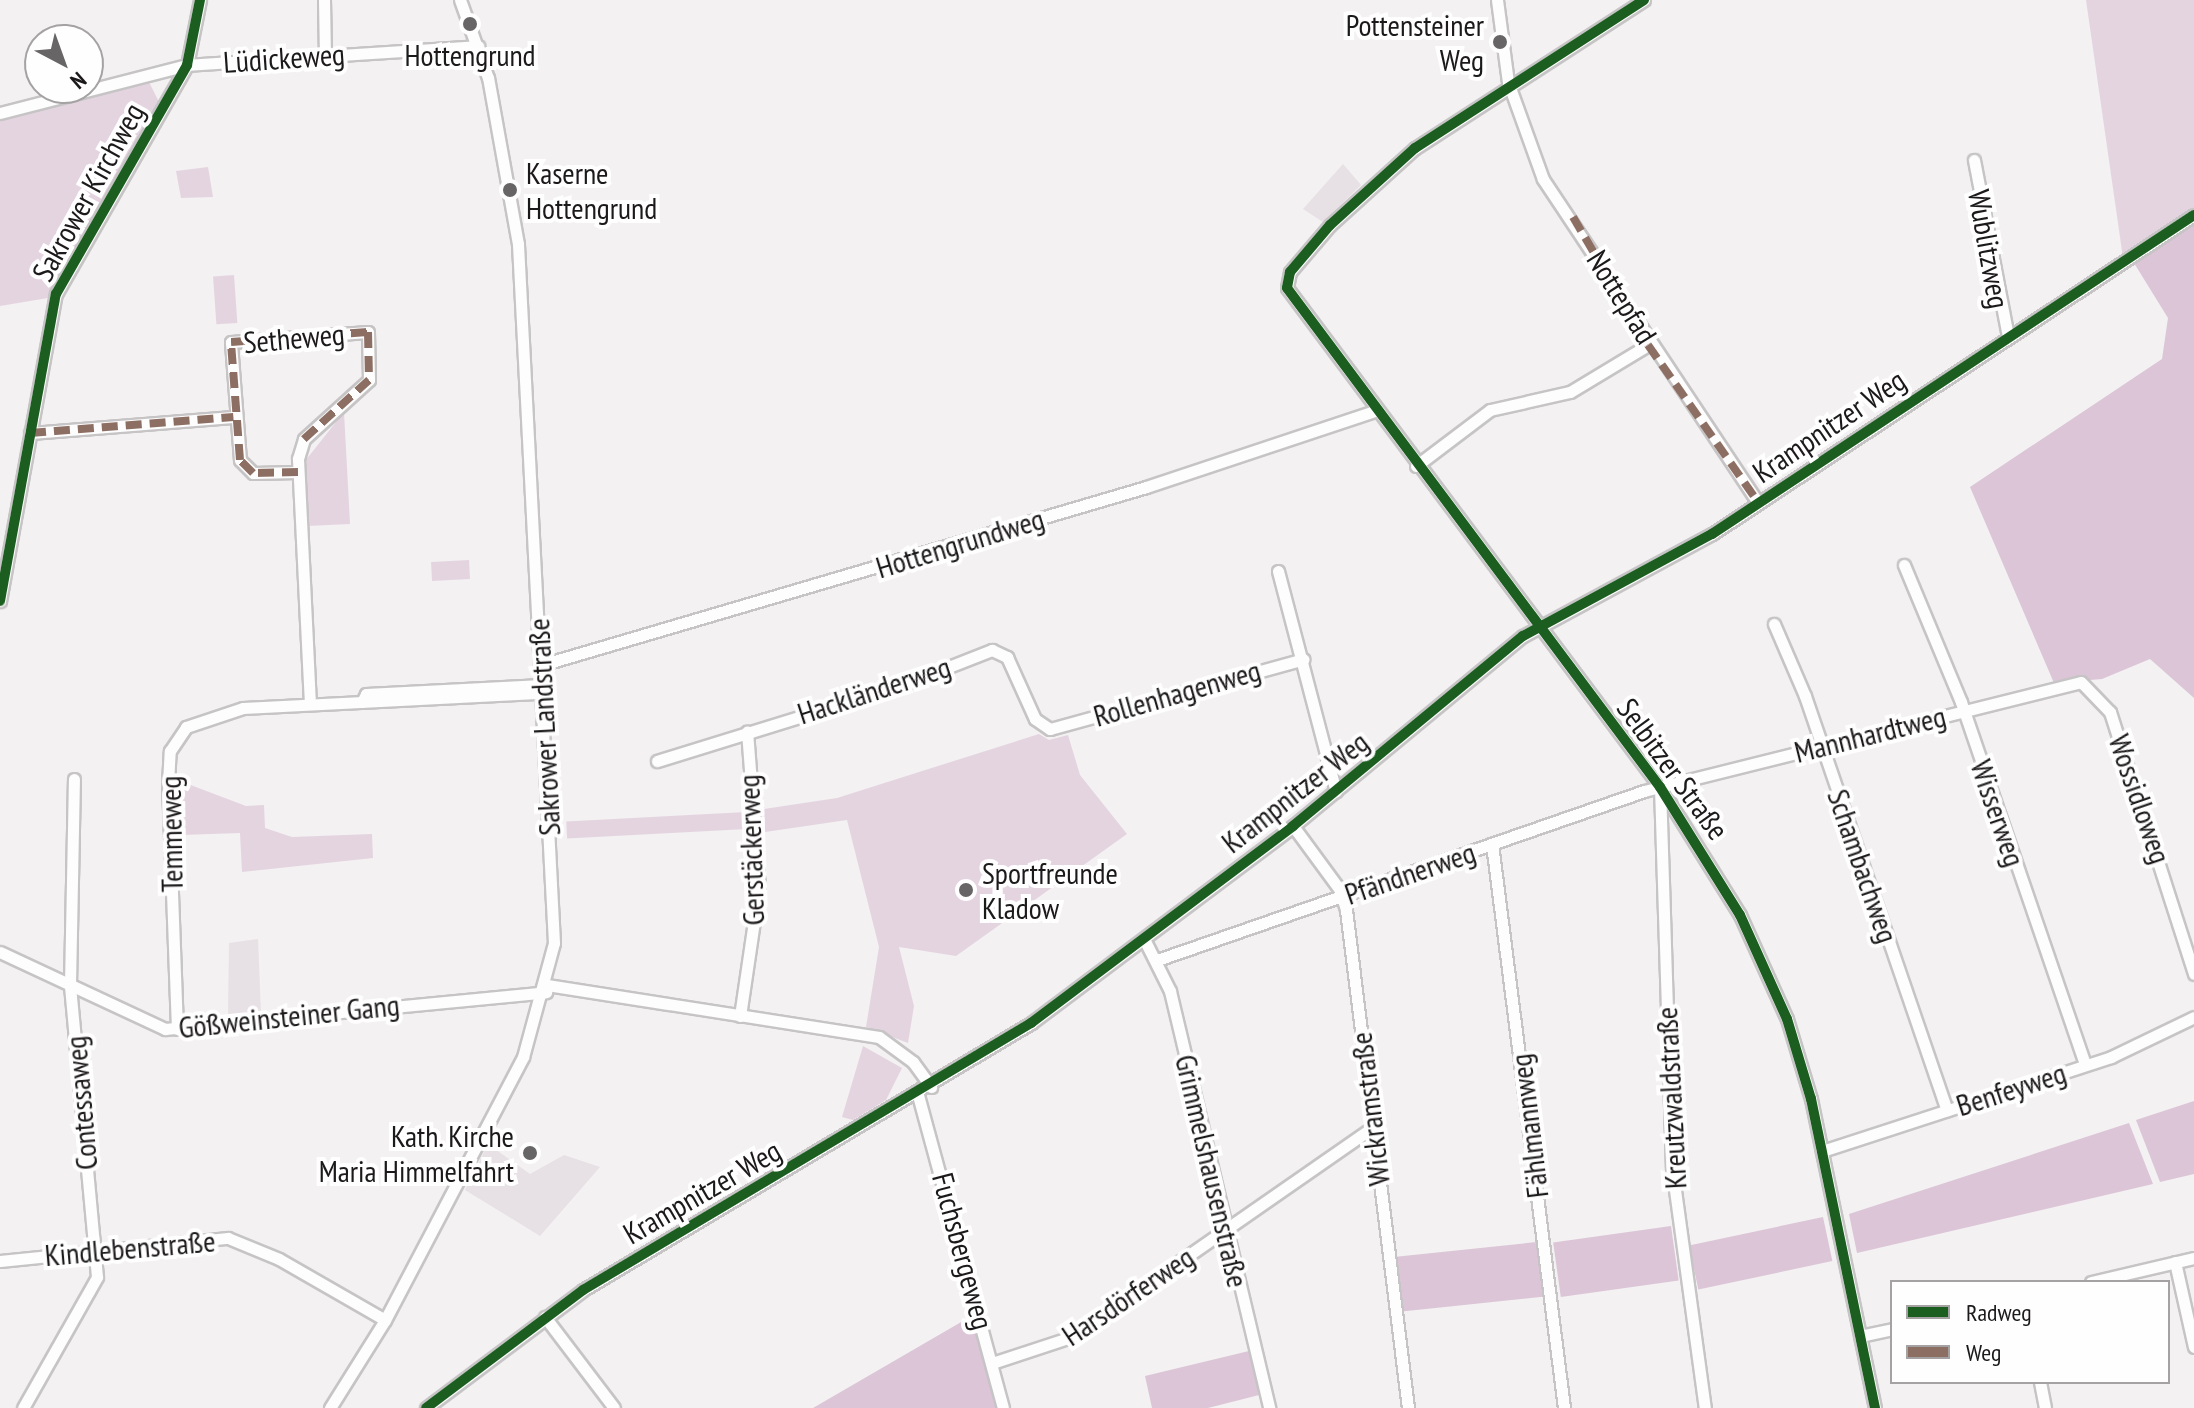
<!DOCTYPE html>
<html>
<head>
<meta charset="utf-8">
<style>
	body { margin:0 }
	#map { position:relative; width:2194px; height:1408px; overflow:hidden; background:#f3f1f2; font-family:"PT Sans Narrow",sans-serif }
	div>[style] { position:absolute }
	.built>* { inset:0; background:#e7e0e5 }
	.green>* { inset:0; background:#e4d4e0; transform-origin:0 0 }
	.forest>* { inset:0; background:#dbc5d7; transform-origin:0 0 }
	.roads { filter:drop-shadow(2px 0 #c6c4c5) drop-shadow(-2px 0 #c6c4c5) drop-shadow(0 2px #c6c4c5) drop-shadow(0 -2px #c6c4c5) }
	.minor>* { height:11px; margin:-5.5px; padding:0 5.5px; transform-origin:5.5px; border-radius:5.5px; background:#fdfdfd }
	.quiet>* { height:8px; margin-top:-4px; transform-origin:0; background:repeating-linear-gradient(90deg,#8d6e63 0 16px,transparent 0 24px) }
	.cycleway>* { height:10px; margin:-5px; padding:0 5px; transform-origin:5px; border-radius:5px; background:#1b5e20 }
	.dots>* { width:22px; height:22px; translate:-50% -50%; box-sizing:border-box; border:4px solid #fffeff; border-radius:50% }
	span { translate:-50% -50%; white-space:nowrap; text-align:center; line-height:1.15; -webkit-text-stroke:8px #fffeff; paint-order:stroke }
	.poi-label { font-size:30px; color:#1b191a }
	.right { translate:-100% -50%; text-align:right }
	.left { translate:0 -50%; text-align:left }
	.street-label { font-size:30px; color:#1b191a }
	.legend { position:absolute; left:1890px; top:1280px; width:280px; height:104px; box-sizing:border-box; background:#fffeff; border:2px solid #a4a2a3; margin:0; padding:10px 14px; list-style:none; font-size:24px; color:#1b191a }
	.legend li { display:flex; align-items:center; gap:16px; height:40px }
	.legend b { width:40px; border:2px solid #a4a2a3 }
	.north { position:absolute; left:24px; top:24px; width:80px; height:80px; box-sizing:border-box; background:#fffeff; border:2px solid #a4a2a3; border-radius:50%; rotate:139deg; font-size:22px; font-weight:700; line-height:32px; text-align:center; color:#1b191a }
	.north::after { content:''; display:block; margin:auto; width:28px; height:36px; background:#676566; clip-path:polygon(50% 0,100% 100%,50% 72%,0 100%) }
</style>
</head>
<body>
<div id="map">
	<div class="built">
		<i style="clip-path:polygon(1343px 164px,1361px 185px,1323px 222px,1303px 209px)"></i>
		<i style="clip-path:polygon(258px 939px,261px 1014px,228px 1018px,229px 943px)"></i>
		<i style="clip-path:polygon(488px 1144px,530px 1174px,564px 1155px,600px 1167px,540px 1236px,465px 1190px)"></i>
	</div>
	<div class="green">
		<i style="clip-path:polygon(2086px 0,2194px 0,2194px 210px,2123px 258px)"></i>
		<i style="clip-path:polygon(149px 82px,159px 102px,48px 298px,0 306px,0 121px)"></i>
		<i style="clip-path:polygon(208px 167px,213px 197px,181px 198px,176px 171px)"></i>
		<i style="left:234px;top:275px;width:48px;height:21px;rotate:86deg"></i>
		<i style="clip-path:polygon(344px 412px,350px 524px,307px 526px,305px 461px)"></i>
		<i style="left:469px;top:560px;width:19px;height:38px;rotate:87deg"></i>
		<i style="clip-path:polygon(1039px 734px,1049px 740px,1068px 735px,1080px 775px,1127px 834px,956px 956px,899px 947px,914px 1006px,908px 1043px,866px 1027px,879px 947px,847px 820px,765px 832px,764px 809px,837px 798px)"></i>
		<i style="clip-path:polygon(180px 781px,246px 806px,264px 805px,265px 828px,292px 837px,372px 834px,373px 858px,242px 872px,240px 833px,182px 835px)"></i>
		<i style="left:746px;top:812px;width:17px;height:180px;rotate:87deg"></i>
		<i style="clip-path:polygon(863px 1046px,902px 1068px,886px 1100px,853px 1120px,842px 1117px)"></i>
	</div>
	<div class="forest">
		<i style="clip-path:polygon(2194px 224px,2194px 698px,2150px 659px,2102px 679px,2054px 683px,1970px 487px,2162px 359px,2168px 318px,2134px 263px)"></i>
		<i style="clip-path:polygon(2194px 1101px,2194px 1174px,2160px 1182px,2136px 1120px)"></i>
		<i style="clip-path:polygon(2129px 1123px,2153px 1184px,1857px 1253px,1849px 1214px)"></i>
		<i style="left:1823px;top:1217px;width:45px;height:137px;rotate:78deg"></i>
		<i style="left:1671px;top:1226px;width:55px;height:119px;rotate:82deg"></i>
		<i style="left:1537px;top:1242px;width:55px;height:144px;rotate:84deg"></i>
		<i style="clip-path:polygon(975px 1314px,998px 1408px,813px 1408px)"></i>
		<i style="clip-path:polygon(1249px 1351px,1259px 1395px,1208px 1408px,1152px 1408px,1145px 1376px)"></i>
	</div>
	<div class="roads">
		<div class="minor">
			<i style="left:324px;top:0;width:55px;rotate:89deg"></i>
			<i style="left:1497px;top:0;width:83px;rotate:82.4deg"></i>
			<i style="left:1508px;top:82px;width:103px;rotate:70.2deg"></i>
			<i style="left:1543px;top:179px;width:388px;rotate:56.4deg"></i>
			<i style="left:1644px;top:0;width:273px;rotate:147.1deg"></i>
			<i style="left:1415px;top:148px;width:115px;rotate:137.8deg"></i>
			<i style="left:1330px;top:225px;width:62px;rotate:130.4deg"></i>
			<i style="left:1290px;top:272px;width:16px;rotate:101deg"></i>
			<i style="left:1287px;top:288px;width:623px;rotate:53.22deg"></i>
			<i style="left:1660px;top:787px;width:151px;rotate:58deg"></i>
			<i style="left:1740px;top:915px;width:114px;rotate:65.7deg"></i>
			<i style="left:1787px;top:1019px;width:84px;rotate:73.3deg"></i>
			<i style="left:1811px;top:1099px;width:316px;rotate:78.3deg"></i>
			<i style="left:0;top:113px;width:193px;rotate:-14.4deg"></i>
			<i style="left:187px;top:65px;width:292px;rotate:-3.7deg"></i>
			<i style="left:1974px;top:160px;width:180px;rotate:79.1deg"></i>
			<i style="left:30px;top:433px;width:204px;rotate:-4.5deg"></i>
			<i style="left:1416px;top:466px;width:93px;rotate:-37.1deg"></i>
			<i style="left:1490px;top:410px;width:82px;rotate:-12.7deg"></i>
			<i style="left:1570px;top:392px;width:91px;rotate:-31.1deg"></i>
			<i style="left:298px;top:472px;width:45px;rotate:178.7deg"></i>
			<i style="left:253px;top:473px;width:18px;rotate:-135deg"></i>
			<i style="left:240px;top:460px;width:118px;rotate:-94.4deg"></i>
			<i style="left:231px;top:342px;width:137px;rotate:-4.2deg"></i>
			<i style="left:368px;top:332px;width:48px;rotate:88.8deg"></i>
			<i style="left:369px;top:380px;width:88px;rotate:137.8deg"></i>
			<i style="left:304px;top:439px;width:21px;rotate:107deg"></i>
			<i style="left:298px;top:459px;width:245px;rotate:87.2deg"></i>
			<i style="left:1904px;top:565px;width:148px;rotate:67.4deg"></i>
			<i style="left:1961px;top:702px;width:383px;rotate:71.1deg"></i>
			<i style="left:1278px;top:571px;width:228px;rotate:75.3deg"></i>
			<i style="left:0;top:601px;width:312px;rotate:-79.7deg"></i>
			<i style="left:56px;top:294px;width:264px;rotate:-60.2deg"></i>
			<i style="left:187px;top:65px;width:66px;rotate:-78.7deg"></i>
			<i style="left:1774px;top:624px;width:78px;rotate:66.7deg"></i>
			<i style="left:1805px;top:696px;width:438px;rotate:71.1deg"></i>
			<i style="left:541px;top:665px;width:631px;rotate:-16.39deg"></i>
			<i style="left:1146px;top:487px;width:241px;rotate:-18.4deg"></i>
			<i style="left:362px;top:702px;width:9px;rotate:-63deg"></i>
			<i style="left:366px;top:694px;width:176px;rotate:-2.9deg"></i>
			<i style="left:657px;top:761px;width:254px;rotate:-17.2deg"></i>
			<i style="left:900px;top:686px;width:99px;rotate:-21.4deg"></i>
			<i style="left:992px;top:650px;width:17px;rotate:25deg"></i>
			<i style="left:1007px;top:657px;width:68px;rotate:65.7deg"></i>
			<i style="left:1035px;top:719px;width:18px;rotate:34deg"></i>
			<i style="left:1050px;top:729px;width:263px;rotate:-15.4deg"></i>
			<i style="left:1660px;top:787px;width:381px;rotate:88.2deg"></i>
			<i style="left:1672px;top:1168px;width:242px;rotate:82.2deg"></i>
			<i style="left:1293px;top:826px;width:79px;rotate:53.7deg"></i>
			<i style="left:1340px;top:890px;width:21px;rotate:73deg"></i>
			<i style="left:1346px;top:910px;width:502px;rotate:82.9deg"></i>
			<i style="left:1492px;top:844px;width:569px;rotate:82.72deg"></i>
			<i style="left:1144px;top:939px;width:58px;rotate:63.4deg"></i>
			<i style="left:1170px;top:991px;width:429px;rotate:76.6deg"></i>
			<i style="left:0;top:952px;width:182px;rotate:25deg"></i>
			<i style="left:165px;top:1029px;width:383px;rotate:-5.5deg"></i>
			<i style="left:1160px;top:959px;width:512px;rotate:-19.14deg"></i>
			<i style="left:1644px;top:791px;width:450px;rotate:-14deg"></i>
			<i style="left:2081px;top:682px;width:42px;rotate:46deg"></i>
			<i style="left:2110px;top:712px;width:275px;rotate:72.2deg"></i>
			<i style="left:547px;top:985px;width:336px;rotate:8.9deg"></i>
			<i style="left:879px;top:1037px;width:42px;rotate:36.3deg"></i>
			<i style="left:913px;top:1062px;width:31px;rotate:54deg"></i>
			<i style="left:740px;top:1016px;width:130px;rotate:-81.6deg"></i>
			<i style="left:759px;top:887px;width:156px;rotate:-94.4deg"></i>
			<i style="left:177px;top:1029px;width:245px;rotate:-92.1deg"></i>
			<i style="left:168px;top:784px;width:33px;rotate:-87deg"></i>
			<i style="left:170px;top:751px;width:29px;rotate:-56deg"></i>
			<i style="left:186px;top:727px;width:60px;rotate:-18.4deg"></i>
			<i style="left:243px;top:708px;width:299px;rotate:-2.9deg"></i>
			<i style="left:918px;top:1095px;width:324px;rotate:74.8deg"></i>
			<i style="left:1822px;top:1151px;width:304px;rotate:-18deg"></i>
			<i style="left:2111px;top:1057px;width:92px;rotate:-25.7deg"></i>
			<i style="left:0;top:1261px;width:229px;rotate:-5.8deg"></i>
			<i style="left:228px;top:1238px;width:55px;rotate:22.4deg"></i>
			<i style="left:279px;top:1259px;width:122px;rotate:29.9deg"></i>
			<i style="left:2175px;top:1262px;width:87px;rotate:77.4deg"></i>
			<i style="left:2091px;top:1282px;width:106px;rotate:-13.1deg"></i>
			<i style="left:545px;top:1317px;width:114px;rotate:52.8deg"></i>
			<i style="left:1860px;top:1336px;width:33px;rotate:-12deg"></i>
			<i style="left:992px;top:1363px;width:83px;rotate:-18.2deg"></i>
			<i style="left:1071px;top:1337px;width:366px;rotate:-34.8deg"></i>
			<i style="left:2040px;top:1382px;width:26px;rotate:79deg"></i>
			<i style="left:23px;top:1408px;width:150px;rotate:-60.5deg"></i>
			<i style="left:97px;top:1277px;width:293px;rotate:-95.3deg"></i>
			<i style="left:70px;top:985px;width:206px;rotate:-88.9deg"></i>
			<i style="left:330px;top:1408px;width:104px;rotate:-58deg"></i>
			<i style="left:385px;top:1320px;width:297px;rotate:-62.3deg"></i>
			<i style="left:523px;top:1057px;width:118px;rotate:-74.8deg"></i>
			<i style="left:554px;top:943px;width:700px;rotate:-92.95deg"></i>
			<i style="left:518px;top:244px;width:169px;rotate:-100.2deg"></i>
			<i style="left:488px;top:78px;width:83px;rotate:-109.7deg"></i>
			<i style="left:426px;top:1408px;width:196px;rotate:-36.9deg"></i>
			<i style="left:583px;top:1290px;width:522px;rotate:-30.79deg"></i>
			<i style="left:1031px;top:1023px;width:328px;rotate:-36.9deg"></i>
			<i style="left:1293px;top:826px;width:298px;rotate:-39.6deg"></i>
			<i style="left:1523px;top:636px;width:215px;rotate:-28.4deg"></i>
			<i style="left:1712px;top:534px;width:578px;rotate:-33.5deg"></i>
		</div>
	</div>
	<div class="quiet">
		<i style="left:1573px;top:217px;width:148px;rotate:59.6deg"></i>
		<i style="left:1648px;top:345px;width:192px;rotate:55deg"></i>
		<i style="left:30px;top:433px;width:204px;rotate:-4.5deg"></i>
		<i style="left:298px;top:472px;width:45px;rotate:178.7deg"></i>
		<i style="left:253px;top:473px;width:18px;rotate:-135deg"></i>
		<i style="left:240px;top:460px;width:118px;rotate:-94.4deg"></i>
		<i style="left:231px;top:342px;width:137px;rotate:-4.2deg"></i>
		<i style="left:368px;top:332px;width:48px;rotate:88.8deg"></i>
		<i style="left:369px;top:380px;width:88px;rotate:137.8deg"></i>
	</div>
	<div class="cycleway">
		<i style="left:1644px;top:0;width:273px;rotate:147.1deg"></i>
		<i style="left:1415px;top:148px;width:115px;rotate:137.8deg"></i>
		<i style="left:1330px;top:225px;width:62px;rotate:130.4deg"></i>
		<i style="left:1290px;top:272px;width:16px;rotate:101deg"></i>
		<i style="left:1287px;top:288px;width:623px;rotate:53.22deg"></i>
		<i style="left:1660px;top:787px;width:151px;rotate:58deg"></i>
		<i style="left:1740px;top:915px;width:114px;rotate:65.7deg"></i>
		<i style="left:1787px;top:1019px;width:84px;rotate:73.3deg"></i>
		<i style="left:1811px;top:1099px;width:316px;rotate:78.3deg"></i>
		<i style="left:0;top:601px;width:312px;rotate:-79.7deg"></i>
		<i style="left:56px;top:294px;width:264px;rotate:-60.2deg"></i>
		<i style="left:187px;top:65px;width:66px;rotate:-78.7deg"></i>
		<i style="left:426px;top:1408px;width:196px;rotate:-36.9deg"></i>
		<i style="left:583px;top:1290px;width:522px;rotate:-30.79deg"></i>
		<i style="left:1031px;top:1023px;width:328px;rotate:-36.9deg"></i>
		<i style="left:1293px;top:826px;width:298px;rotate:-39.6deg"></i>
		<i style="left:1523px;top:636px;width:215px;rotate:-28.4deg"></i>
		<i style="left:1712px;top:534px;width:578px;rotate:-33.5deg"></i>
	</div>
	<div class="dots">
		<i style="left:470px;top:24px;background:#676566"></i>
		<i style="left:1500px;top:42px;background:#676566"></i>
		<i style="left:510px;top:190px;background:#676566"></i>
		<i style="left:966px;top:890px;background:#676566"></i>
		<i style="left:530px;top:1153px;background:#676566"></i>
	</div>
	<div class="poi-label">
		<span class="right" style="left:1484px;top:42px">Pottensteiner<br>Weg</span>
		<span style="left:470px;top:55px">Hottengrund</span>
		<span class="left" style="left:526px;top:190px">Kaserne<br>Hottengrund</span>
		<span class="left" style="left:982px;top:890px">Sportfreunde<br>Kladow</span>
		<span class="right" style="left:514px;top:1153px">Kath. Kirche<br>Maria Himmelfahrt</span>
	</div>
	<div class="street-label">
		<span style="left:284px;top:58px;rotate:-4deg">Lüdickeweg</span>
		<span style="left:88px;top:192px;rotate:-61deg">Sakrower Kirchweg</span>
		<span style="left:1989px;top:249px;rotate:80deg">Wublitzweg</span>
		<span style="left:1622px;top:297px;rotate:58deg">Nottepfad</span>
		<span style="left:294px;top:338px;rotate:-5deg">Setheweg</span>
		<span style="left:1829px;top:426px;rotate:-34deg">Krampnitzer Weg</span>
		<span style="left:960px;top:543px;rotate:-17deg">Hottengrundweg</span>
		<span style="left:874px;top:690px;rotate:-18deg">Hackländerweg</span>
		<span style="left:1177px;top:693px;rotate:-16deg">Rollenhagenweg</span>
		<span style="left:544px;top:727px;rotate:-93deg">Sakrower Landstraße</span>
		<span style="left:1870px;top:734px;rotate:-14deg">Mannhardtweg</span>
		<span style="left:1673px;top:769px;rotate:54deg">Selbitzer Straße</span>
		<span style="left:1295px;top:792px;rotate:-38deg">Krampnitzer Weg</span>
		<span style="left:2140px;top:799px;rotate:71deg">Wossidloweg</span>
		<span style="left:1998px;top:813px;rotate:71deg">Wisserweg</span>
		<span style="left:171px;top:834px;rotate:-91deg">Temmeweg</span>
		<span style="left:751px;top:850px;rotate:-92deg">Gerstäckerweg</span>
		<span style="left:1863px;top:866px;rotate:71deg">Schambachweg</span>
		<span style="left:1410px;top:873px;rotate:-19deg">Pfändnerweg</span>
		<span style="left:289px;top:1016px;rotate:-6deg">Gößweinsteiner Gang</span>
		<span style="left:2011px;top:1089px;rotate:-18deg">Benfeyweg</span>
		<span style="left:1671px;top:1098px;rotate:-93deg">Kreutzwaldstraße</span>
		<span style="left:81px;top:1103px;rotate:-95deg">Contessaweg</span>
		<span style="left:1370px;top:1109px;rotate:-97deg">Wickramstraße</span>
		<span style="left:1529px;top:1126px;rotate:-97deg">Fählmannweg</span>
		<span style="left:1212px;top:1171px;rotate:77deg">Grimmelshausenstraße</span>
		<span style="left:702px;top:1192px;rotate:-30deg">Krampnitzer Weg</span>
		<span style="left:130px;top:1248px;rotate:-5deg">Kindlebenstraße</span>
		<span style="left:963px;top:1251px;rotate:75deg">Fuchsbergeweg</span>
		<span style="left:1128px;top:1296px;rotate:-34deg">Harsdörferweg</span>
	</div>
	<ul class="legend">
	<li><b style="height:10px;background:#1b5e20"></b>Radweg</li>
	<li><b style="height:10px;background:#8d6e63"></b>Weg</li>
	</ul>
	<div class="north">N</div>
</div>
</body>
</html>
